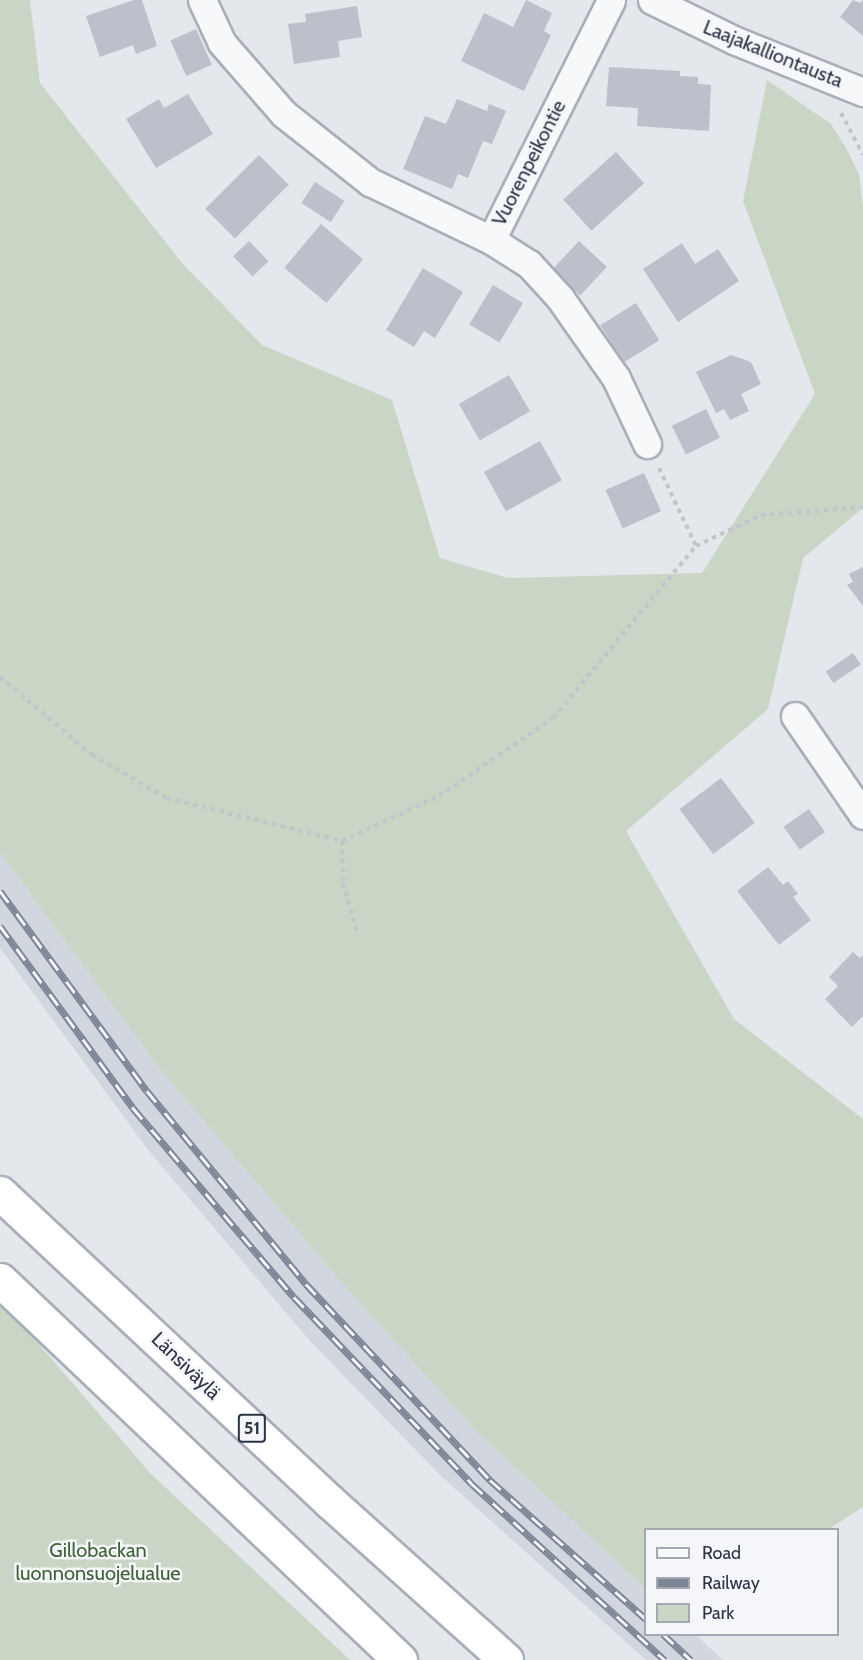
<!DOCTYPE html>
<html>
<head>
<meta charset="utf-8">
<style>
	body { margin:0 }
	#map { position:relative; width:863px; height:1660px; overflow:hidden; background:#e4e7ec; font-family:Cabin,sans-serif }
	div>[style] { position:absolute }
	.built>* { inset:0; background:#d2d6de }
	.green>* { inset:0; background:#c9d6c5 }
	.building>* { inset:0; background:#bbc0ca; transform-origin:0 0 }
	.path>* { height:4px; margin-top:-2px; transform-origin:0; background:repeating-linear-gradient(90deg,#c2c5cb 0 4.5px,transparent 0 9px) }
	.roads { filter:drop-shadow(2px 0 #a9aeb7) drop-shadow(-2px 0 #a9aeb7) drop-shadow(0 2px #a9aeb7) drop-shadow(0 -2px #a9aeb7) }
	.minor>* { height:27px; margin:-13.5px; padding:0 13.5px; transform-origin:13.5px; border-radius:13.5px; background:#f7f8fa }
	.motorway>* { height:33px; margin:-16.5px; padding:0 16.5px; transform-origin:16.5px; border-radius:16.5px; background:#fff }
	.rail>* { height:7px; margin-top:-3.5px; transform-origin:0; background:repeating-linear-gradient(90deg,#f4f6f9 0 14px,#7d8696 0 28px); box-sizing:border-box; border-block:2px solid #7d8696 }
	span { translate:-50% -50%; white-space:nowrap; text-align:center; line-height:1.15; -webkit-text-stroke:5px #f4f6f9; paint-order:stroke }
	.shield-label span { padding:2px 4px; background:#f4f6f9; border:2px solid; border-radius:4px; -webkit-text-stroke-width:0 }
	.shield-label { font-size:18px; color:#2b3445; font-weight:700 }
	.street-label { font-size:20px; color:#2b3445 }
	.park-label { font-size:20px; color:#3f6138 }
	.legend { position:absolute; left:644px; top:1528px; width:195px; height:108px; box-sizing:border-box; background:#f4f6f9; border:2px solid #a4a8b1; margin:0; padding:8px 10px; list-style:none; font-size:18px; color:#2b3445 }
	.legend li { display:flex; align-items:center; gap:12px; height:30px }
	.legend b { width:30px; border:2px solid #a4a8b1 }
</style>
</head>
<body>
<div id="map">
	<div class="built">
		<i style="clip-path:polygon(0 853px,163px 1073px,341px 1282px,475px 1430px,645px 1588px,646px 1634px,696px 1635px,723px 1660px,646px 1660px,440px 1475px,310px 1341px,149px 1151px,0 948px)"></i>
	</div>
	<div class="green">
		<i style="clip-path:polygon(0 0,30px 0,40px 83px,182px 263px,262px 345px,392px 400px,440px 558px,508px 578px,702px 573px,815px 394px,743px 201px,767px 80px,831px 124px,845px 146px,859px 174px,863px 207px,863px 508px,803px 558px,768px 709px,626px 831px,734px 1019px,863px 1119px,863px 1507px,829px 1529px,646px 1530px,645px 1588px,475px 1430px,341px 1282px,163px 1073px,0 853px)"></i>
		<i style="clip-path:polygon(0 1299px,150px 1473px,350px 1660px,0 1660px)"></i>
	</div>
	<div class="building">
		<i style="clip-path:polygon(134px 0,142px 0,157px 46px,136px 54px,133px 45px,100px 57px,86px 16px)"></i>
		<i style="clip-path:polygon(526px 0,552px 13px,544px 31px,551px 35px,524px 91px,461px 61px,484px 13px,513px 27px)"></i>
		<i style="clip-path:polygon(853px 0,860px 3px,863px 0,863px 36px,840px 17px)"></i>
		<i style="clip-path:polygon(357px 6px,362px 37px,338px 41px,340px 57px,294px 64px,288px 24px,306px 22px,305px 14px)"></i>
		<i style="left:196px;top:29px;width:39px;height:28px;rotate:66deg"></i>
		<i style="clip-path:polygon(609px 67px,680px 71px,680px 76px,698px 77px,698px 84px,711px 85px,709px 131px,637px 126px,638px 108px,606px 106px)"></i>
		<i style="clip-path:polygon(188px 94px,213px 134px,156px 168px,126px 119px,159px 99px,164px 108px)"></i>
		<i style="clip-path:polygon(457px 99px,487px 111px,489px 104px,506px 111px,492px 144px,483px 141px,468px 178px,458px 174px,452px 189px,403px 169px,425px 116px,446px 124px)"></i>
		<i style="left:616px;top:152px;width:42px;height:71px;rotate:48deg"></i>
		<i style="left:259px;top:155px;width:42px;height:76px;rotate:45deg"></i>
		<i style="left:315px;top:182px;width:35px;height:25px;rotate:33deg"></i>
		<i style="left:321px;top:224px;width:55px;height:57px;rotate:40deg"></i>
		<i style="left:249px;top:241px;width:28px;height:22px;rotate:46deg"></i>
		<i style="left:579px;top:241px;width:38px;height:39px;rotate:43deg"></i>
		<i style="clip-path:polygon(682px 243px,695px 264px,718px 249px,739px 281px,678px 322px,643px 269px)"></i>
		<i style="clip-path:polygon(423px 268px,463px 292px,435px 338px,424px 331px,414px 347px,386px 330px)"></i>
		<i style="left:493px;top:285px;width:35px;height:46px;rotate:31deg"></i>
		<i style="left:636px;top:303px;width:44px;height:42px;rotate:58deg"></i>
		<i style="clip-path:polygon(731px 355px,751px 362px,761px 384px,741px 394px,749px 411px,730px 420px,724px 409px,716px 413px,696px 372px)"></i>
		<i style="left:509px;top:375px;width:42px;height:58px;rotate:60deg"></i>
		<i style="left:706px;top:409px;width:32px;height:38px;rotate:64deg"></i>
		<i style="left:540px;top:441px;width:45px;height:64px;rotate:61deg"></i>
		<i style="left:644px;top:473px;width:42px;height:42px;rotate:66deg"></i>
		<i style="clip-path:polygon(863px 567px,863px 606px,847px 585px,853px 582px,849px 574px)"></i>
		<i style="left:853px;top:653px;width:14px;height:33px;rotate:56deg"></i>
		<i style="left:721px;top:778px;width:56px;height:52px;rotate:53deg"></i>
		<i style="left:809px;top:809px;width:28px;height:31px;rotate:55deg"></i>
		<i style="clip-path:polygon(768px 867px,783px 885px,788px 881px,798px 894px,793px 897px,811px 920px,779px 945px,737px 891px)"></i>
		<i style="clip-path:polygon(853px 952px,860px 958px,863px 955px,863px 1016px,852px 1027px,825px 999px,838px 986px,829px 977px)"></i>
	</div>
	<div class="path">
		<i style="left:841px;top:113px;width:47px;rotate:62.4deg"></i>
		<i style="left:659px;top:468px;width:86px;rotate:64.6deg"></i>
		<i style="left:0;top:677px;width:121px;rotate:40.3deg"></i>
		<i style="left:92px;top:755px;width:86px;rotate:29.8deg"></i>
		<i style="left:167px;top:798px;width:180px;rotate:13.8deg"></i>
		<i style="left:342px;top:841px;width:107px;rotate:-24.9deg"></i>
		<i style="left:439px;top:796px;width:138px;rotate:-34.4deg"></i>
		<i style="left:553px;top:718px;width:224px;rotate:-50.3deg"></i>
		<i style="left:696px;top:546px;width:72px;rotate:-25.5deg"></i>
		<i style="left:761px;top:515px;width:102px;rotate:-4.5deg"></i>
		<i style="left:342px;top:841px;width:42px;rotate:88.6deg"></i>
		<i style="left:343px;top:883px;width:55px;rotate:74.2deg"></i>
	</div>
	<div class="roads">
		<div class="minor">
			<i style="left:202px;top:0;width:47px;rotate:65.1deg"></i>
			<i style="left:222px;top:43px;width:94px;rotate:48.9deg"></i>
			<i style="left:284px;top:114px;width:110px;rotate:38.3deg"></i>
			<i style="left:370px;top:182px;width:134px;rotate:25.6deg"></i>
			<i style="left:491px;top:240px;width:268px;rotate:-63.4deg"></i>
			<i style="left:652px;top:0;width:93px;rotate:26deg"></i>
			<i style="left:736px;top:41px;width:137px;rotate:21.9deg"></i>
			<i style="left:491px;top:240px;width:45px;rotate:32.3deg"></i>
			<i style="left:529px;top:264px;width:46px;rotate:47.6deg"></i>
			<i style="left:560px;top:298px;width:98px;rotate:55deg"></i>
			<i style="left:616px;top:378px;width:73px;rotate:64.8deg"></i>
			<i style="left:795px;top:716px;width:120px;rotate:55.5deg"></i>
		</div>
		<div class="motorway">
			<i style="left:0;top:1193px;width:451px;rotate:43.1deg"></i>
			<i style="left:329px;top:1501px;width:238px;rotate:41.9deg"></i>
			<i style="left:0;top:1280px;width:552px;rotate:43.53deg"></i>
		</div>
	</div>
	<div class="rail">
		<i style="left:0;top:891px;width:248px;rotate:53.7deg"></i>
		<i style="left:147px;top:1091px;width:250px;rotate:50.5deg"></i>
		<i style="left:306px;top:1284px;width:269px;rotate:46.8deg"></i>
		<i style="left:490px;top:1480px;width:209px;rotate:41.7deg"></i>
		<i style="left:0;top:926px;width:225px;rotate:53.8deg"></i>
		<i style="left:133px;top:1108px;width:248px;rotate:49.6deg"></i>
		<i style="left:294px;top:1297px;width:258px;rotate:46.4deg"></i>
		<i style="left:472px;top:1484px;width:261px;rotate:42.4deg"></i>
		<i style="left:663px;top:1634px;width:38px;rotate:43deg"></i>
	</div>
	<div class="shield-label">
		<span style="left:252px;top:1428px">51</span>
	</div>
	<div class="street-label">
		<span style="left:773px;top:54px;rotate:22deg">Laajakalliontausta</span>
		<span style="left:529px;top:163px;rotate:-63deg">Vuorenpeikontie</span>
		<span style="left:186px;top:1366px;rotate:44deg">Länsiväylä</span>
	</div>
	<div class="park-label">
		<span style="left:98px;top:1562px">Gillobackan<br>luonnonsuojelualue</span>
	</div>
	<ul class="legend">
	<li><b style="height:8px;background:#f7f8fa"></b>Road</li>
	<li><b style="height:8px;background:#7d8696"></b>Railway</li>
	<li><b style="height:16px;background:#c9d6c5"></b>Park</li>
	</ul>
</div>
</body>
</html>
